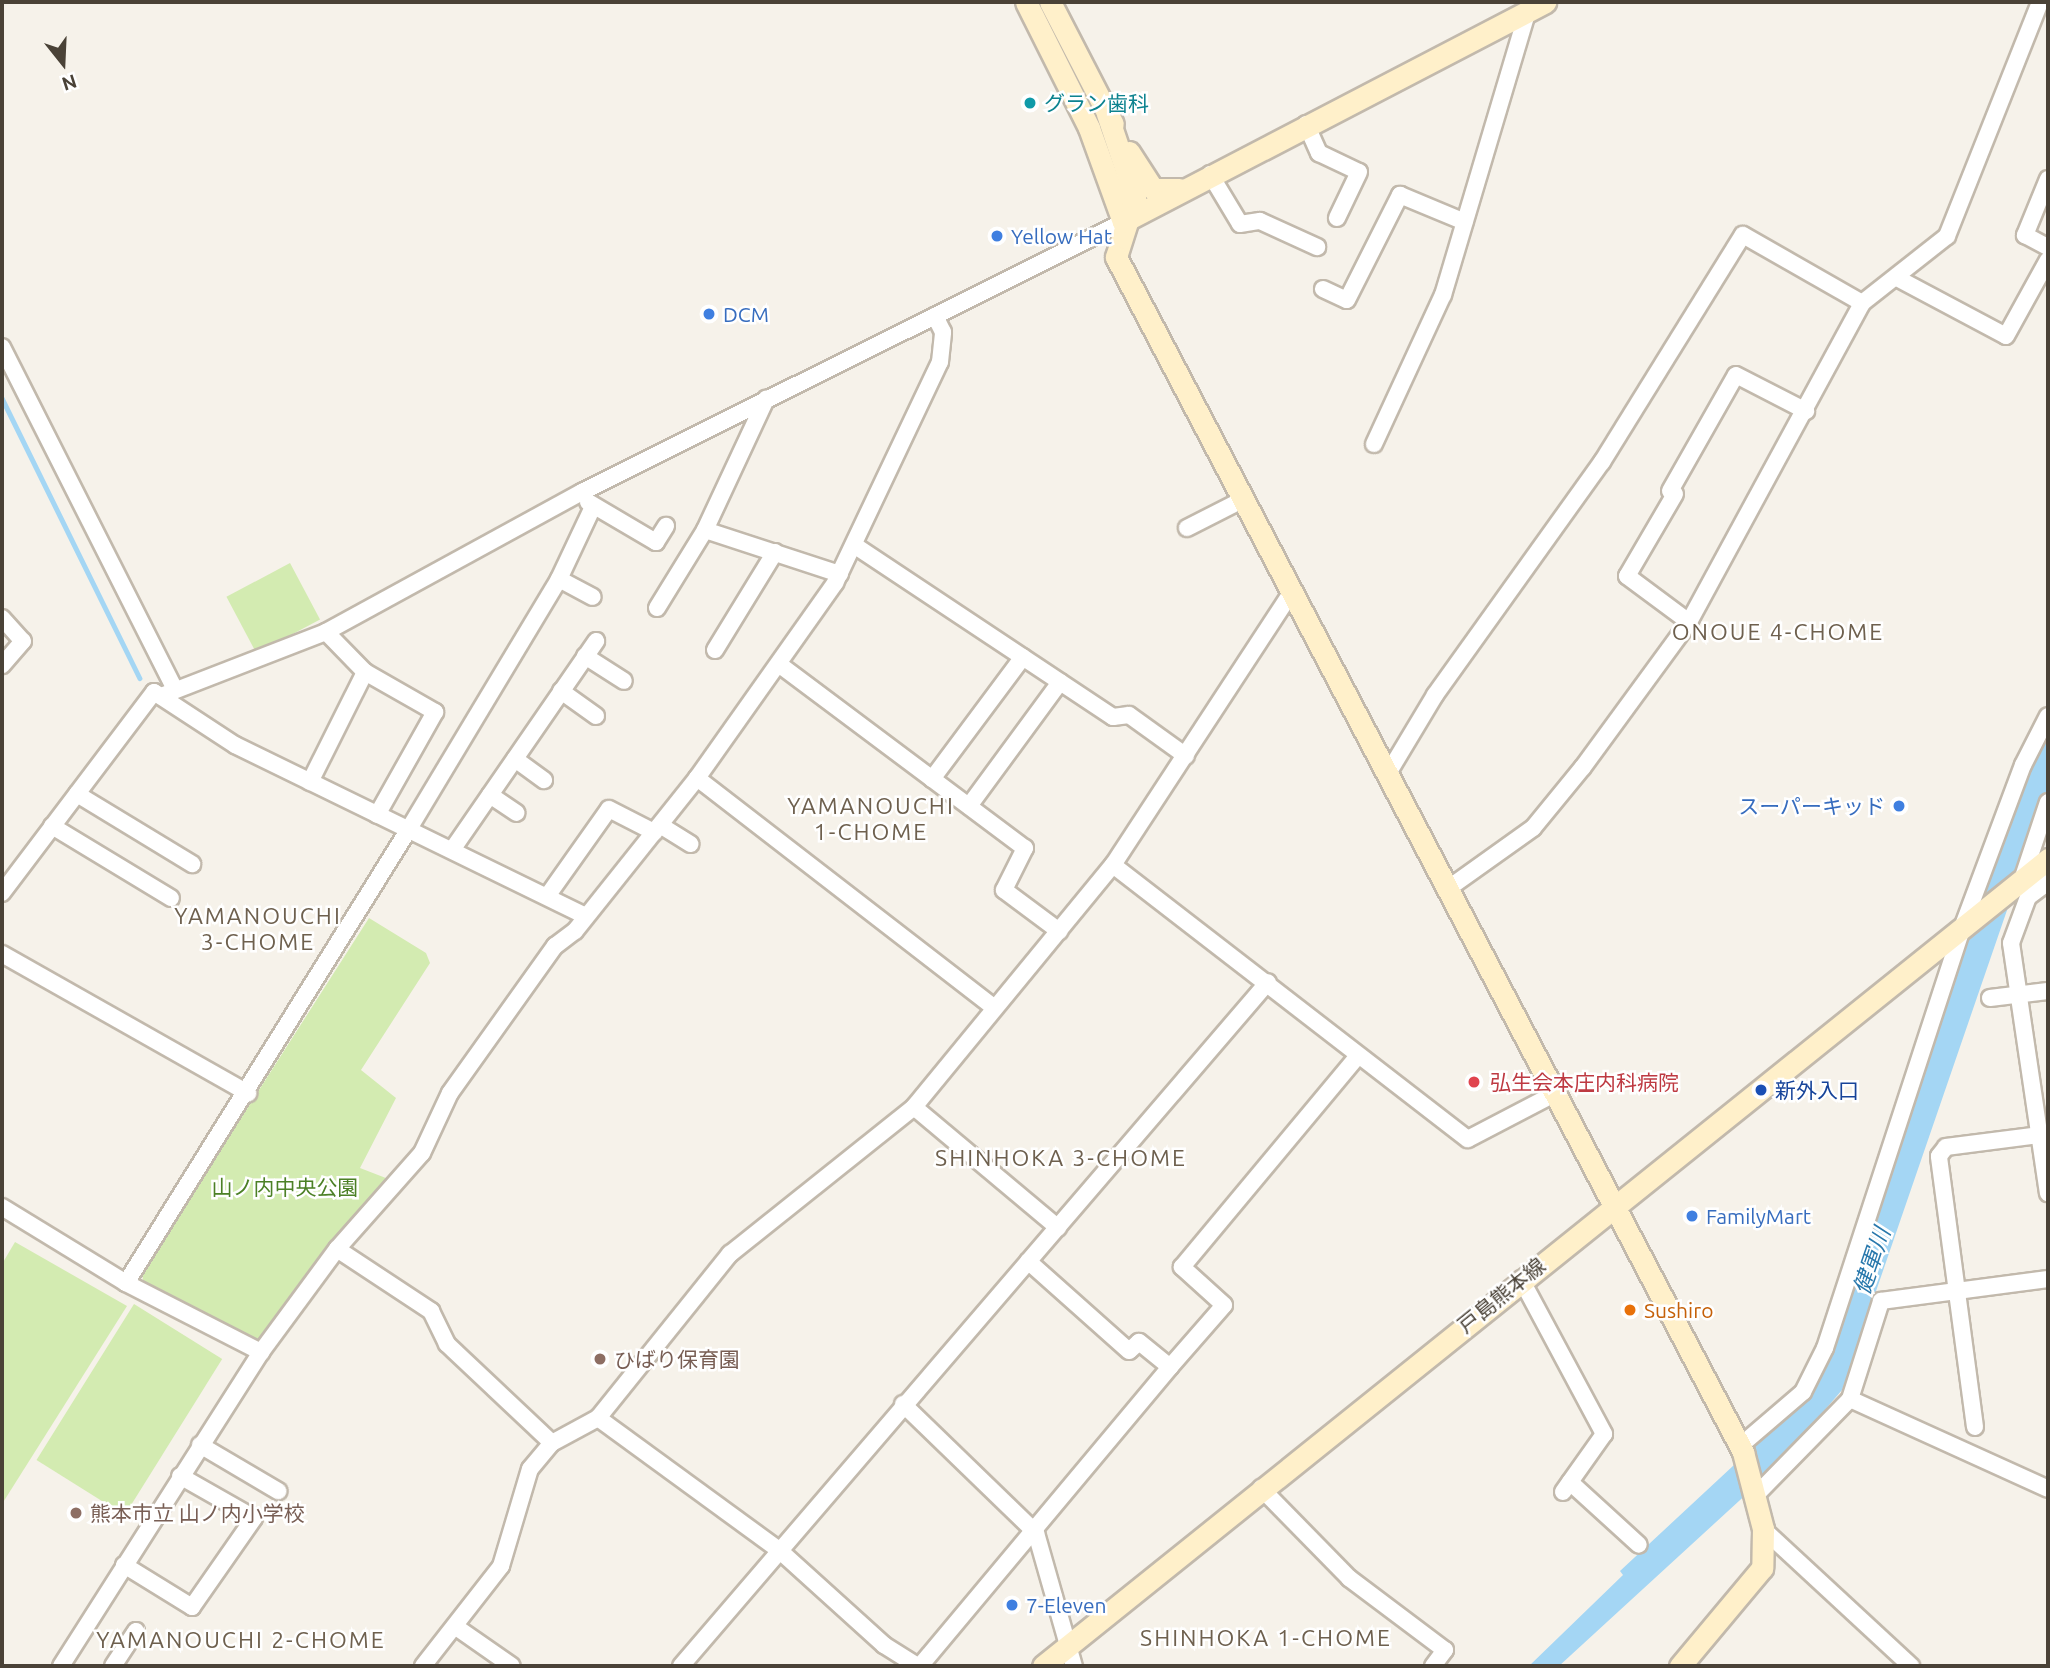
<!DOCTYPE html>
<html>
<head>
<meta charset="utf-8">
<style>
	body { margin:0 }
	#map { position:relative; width:2050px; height:1668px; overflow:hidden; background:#f6f2ea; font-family:Ubuntu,"Noto Sans JP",sans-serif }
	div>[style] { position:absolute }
	.green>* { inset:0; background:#d3ebb1; transform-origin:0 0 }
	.water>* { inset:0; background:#a4d6f4 }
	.stream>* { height:4.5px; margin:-2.25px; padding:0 2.25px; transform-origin:2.25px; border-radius:2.25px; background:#a4d6f4 }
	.roads { filter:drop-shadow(2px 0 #c2b9ac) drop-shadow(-2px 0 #c2b9ac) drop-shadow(0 2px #c2b9ac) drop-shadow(0 -2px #c2b9ac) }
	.street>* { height:16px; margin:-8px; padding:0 8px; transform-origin:8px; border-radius:8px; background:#fff }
	.secondary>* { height:21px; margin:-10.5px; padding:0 10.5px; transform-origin:10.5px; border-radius:10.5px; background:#fff0ca }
	.dots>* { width:19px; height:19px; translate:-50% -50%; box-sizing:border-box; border:4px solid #fff; border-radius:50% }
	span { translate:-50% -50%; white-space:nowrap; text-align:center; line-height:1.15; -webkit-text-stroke:5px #fff; paint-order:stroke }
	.culture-label { font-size:21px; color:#0d838f }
	.left { translate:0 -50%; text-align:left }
	.shop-label { font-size:21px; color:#366cbe }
	.right { translate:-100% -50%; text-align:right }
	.health-label { font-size:21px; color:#be3a42 }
	.transit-label { font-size:21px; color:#164399 }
	.park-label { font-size:21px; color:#4c8026 }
	.street-label { font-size:21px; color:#4a4237 }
	.food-label { font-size:21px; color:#c56008 }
	.education-label { font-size:21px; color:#785e54 }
	.neighbourhood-label { font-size:23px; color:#6e604e; letter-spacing:2px }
	.water-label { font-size:23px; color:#2878ac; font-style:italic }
	.frame { position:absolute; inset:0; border:4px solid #4a4237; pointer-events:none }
	.north { position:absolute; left:28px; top:28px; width:70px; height:70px; -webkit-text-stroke:5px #fff; paint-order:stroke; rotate:162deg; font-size:19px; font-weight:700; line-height:28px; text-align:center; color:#4a4237 }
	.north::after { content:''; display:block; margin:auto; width:24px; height:32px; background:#4a4237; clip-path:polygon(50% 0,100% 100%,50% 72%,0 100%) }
</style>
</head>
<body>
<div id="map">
	<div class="green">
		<i style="left:290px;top:563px;width:64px;height:72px;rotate:62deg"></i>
		<i style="clip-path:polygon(369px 918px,426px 953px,430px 963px,361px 1070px,396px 1098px,360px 1168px,391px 1180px,264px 1337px,250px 1341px,144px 1287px,142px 1273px)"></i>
		<i style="clip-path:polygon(15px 1242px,127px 1306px,2px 1504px,2px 1264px)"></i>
		<i style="left:134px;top:1304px;width:104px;height:184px;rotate:32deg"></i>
	</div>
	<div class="water">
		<i style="clip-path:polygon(2048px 727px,2048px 791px,1842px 1390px,1775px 1468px,1559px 1666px,1529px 1666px,1623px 1575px,1620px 1571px,1805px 1399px,2005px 821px)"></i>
	</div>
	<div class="stream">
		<i style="left:2px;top:398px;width:312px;rotate:63.8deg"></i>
	</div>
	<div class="roads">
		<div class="street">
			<i style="left:1306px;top:124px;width:32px;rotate:66deg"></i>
			<i style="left:1319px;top:153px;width:44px;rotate:25.4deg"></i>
			<i style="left:1359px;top:172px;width:51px;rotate:115.6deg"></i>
			<i style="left:1210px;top:174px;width:58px;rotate:59deg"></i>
			<i style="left:1240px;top:224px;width:20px;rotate:-9deg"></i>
			<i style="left:1260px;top:221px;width:63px;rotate:24.5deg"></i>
			<i style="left:2048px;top:179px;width:61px;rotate:112.3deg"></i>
			<i style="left:2025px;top:235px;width:26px;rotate:28deg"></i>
			<i style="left:1897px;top:278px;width:123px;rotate:28deg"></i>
			<i style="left:2006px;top:336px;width:87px;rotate:-61.1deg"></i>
			<i style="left:1323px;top:289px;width:26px;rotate:25deg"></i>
			<i style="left:1347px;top:300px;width:118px;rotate:-63.2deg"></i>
			<i style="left:1400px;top:195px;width:70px;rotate:22.6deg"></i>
			<i style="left:2px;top:347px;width:384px;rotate:63.2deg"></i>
			<i style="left:1374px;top:444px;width:164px;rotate:-65.2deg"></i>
			<i style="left:1443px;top:295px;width:297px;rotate:-73.4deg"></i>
			<i style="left:1670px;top:491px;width:133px;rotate:-60.4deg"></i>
			<i style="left:1736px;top:375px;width:79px;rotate:27.2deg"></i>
			<i style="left:1675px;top:494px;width:95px;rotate:120.3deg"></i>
			<i style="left:1627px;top:576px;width:77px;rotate:36.6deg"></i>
			<i style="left:588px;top:502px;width:79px;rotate:30.5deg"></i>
			<i style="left:656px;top:542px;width:19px;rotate:-58deg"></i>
			<i style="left:1187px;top:528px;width:59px;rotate:-27deg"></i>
			<i style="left:705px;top:530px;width:142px;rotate:18.1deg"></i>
			<i style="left:854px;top:545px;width:311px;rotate:33.6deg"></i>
			<i style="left:1113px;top:717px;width:16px;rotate:-7deg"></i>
			<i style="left:1129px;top:715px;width:70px;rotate:35.7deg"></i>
			<i style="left:559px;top:579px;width:38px;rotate:28deg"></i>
			<i style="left:657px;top:608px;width:92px;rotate:-58.4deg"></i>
			<i style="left:705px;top:530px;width:145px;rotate:-65deg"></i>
			<i style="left:2px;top:618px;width:31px;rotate:48deg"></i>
			<i style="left:23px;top:641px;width:32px;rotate:131deg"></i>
			<i style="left:326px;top:632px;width:56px;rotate:45.7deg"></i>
			<i style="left:365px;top:672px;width:81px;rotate:29.7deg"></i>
			<i style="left:435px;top:712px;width:118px;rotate:119.4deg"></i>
			<i style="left:715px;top:650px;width:115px;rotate:-58.5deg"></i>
			<i style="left:585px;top:656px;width:46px;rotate:32.7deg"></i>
			<i style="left:780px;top:665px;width:306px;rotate:36.8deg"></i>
			<i style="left:1025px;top:848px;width:47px;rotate:116.6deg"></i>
			<i style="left:1004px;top:890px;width:69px;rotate:36.7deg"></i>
			<i style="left:561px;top:691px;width:43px;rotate:35.5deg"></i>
			<i style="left:161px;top:696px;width:177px;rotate:-21.2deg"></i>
			<i style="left:326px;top:632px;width:292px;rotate:-28.7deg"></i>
			<i style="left:582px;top:492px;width:605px;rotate:-26.52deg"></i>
			<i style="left:515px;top:759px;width:36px;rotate:36deg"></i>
			<i style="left:1387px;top:775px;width:93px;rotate:-59deg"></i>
			<i style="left:1435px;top:695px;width:287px;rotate:-54.4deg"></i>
			<i style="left:1602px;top:462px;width:267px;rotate:-58.2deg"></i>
			<i style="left:1743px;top:235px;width:137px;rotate:29.7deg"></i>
			<i style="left:697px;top:778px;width:376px;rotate:37.7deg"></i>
			<i style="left:932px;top:779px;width:152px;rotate:-53.3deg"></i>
			<i style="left:310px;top:782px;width:123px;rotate:-63.4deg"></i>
			<i style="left:77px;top:794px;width:135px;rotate:31.3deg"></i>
			<i style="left:490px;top:795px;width:32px;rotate:34deg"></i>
			<i style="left:969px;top:806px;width:154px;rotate:-53.7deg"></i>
			<i style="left:660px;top:825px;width:36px;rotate:32deg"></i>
			<i style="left:52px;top:826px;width:139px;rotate:31.2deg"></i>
			<i style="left:452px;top:850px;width:254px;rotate:-55.4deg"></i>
			<i style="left:1113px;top:865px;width:448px;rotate:37.7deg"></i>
			<i style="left:1468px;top:1139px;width:97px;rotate:-27.6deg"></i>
			<i style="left:2023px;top:877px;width:79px;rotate:-71.6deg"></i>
			<i style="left:2048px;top:882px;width:25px;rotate:143deg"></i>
			<i style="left:2028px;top:897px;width:49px;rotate:110.3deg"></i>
			<i style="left:2011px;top:943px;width:253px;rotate:81.6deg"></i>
			<i style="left:1446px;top:890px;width:107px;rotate:-35.5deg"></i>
			<i style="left:1533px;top:828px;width:79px;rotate:-50.7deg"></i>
			<i style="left:1583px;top:767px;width:180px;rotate:-53.8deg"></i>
			<i style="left:1689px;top:622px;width:363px;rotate:-61.5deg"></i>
			<i style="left:1862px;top:303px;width:108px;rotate:-38.2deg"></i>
			<i style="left:1947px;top:236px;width:252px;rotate:-68.3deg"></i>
			<i style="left:2px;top:893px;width:252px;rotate:-52.9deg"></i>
			<i style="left:154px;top:692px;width:97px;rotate:33.2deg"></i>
			<i style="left:235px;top:745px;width:390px;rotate:26deg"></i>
			<i style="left:548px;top:895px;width:105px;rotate:-54.7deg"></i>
			<i style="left:609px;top:809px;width:51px;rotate:27.1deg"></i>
			<i style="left:2px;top:954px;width:283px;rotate:29.5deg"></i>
			<i style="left:1990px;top:998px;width:58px;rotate:-6.9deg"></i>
			<i style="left:914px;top:1107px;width:188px;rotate:40deg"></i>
			<i style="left:2px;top:1207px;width:145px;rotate:31.5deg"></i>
			<i style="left:126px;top:1283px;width:152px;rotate:27.1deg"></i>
			<i style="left:337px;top:1249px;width:113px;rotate:33.4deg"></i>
			<i style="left:431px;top:1311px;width:37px;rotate:64deg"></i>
			<i style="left:447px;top:1344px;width:144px;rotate:43.3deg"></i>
			<i style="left:1521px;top:1279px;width:176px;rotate:61.8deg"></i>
			<i style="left:1604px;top:1434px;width:71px;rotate:125.3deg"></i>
			<i style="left:126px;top:1283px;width:531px;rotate:-58.07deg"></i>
			<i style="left:407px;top:832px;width:295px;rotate:-59deg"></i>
			<i style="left:559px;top:579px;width:77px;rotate:-64.8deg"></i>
			<i style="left:1170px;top:1367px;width:82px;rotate:-48.9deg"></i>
			<i style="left:1224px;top:1305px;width:57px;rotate:-137.9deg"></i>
			<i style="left:1182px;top:1267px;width:275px;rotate:-50.2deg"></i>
			<i style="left:1850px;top:1399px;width:217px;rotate:24.4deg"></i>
			<i style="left:903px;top:1404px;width:185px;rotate:44.1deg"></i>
			<i style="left:1036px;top:1533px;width:138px;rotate:74.1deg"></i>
			<i style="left:598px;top:1418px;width:224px;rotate:36.1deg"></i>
			<i style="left:779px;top:1550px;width:142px;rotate:42.1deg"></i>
			<i style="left:884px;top:1645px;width:39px;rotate:32deg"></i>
			<i style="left:1975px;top:1427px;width:273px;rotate:-97.6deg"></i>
			<i style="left:1939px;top:1156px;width:11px;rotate:-52deg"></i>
			<i style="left:1946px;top:1147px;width:103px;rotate:-7.3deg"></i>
			<i style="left:200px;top:1445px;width:91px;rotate:30.5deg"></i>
			<i style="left:1740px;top:1446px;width:83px;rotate:-40.6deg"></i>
			<i style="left:1803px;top:1392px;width:49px;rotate:-63.4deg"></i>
			<i style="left:1825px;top:1348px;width:442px;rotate:-71.9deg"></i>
			<i style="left:1962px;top:928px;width:174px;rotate:-69.5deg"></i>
			<i style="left:2023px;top:765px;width:55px;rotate:-63deg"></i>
			<i style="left:1570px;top:1482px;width:93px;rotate:42.4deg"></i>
			<i style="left:1261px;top:1488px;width:126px;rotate:45.6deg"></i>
			<i style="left:1349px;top:1578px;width:120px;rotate:36.9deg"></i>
			<i style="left:1445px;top:1650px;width:20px;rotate:127deg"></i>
			<i style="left:1757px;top:1494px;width:133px;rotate:-45.6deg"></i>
			<i style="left:1850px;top:1399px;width:103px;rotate:-72.4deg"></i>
			<i style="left:1881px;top:1301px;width:168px;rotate:-7.5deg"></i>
			<i style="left:1763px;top:1529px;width:202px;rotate:42.8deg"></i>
			<i style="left:124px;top:1565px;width:80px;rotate:31.7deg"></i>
			<i style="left:192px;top:1607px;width:108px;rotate:-55.1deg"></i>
			<i style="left:254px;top:1518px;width:85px;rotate:-150.4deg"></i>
			<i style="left:456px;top:1627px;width:68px;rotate:34.9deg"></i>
			<i style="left:61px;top:1666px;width:372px;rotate:-57.5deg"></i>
			<i style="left:261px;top:1352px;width:128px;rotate:-53.6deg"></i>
			<i style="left:337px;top:1249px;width:128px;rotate:-48.5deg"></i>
			<i style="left:422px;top:1153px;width:66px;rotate:-65deg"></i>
			<i style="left:450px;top:1093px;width:181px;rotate:-54.5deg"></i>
			<i style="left:555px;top:946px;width:25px;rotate:-37deg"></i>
			<i style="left:575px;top:931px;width:196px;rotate:-51.4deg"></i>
			<i style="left:697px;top:778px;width:239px;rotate:-54.7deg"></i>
			<i style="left:835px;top:583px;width:245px;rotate:-64.6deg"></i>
			<i style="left:940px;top:362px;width:30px;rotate:-84deg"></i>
			<i style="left:943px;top:332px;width:18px;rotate:-117deg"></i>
			<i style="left:113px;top:1666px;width:42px;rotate:-56.7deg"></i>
			<i style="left:423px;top:1666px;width:127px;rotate:-52deg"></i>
			<i style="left:501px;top:1566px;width:101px;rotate:-73.4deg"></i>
			<i style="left:530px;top:1469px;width:34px;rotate:-50deg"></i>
			<i style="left:552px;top:1443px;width:52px;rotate:-28.5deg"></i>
			<i style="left:598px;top:1418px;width:211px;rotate:-51.2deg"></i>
			<i style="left:730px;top:1254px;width:236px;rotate:-38.6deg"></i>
			<i style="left:914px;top:1107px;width:313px;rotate:-50.6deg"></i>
			<i style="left:1113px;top:865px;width:323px;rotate:-56.8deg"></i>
			<i style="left:681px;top:1666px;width:901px;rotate:-49.36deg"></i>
			<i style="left:920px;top:1666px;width:390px;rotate:-50.1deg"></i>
			<i style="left:1170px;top:1367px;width:40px;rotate:-141deg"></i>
			<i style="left:1139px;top:1342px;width:13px;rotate:138deg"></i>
			<i style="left:1129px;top:1351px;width:135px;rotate:-138.3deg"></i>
		</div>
		<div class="secondary">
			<i style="left:1026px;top:2px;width:141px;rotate:63.4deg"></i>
			<i style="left:1089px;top:128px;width:100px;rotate:70.1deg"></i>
			<i style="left:1050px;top:2px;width:137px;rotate:62.7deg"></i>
			<i style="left:1107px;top:114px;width:88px;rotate:71.4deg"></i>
			<i style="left:1135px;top:197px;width:63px;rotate:107.6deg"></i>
			<i style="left:1116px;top:257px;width:1350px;rotate:62.31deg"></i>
			<i style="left:1743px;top:1452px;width:80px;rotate:75.4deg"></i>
			<i style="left:1763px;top:1529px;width:39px;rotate:91deg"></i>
			<i style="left:1762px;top:1568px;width:128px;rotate:129.9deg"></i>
			<i style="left:1129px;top:152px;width:44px;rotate:57deg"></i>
			<i style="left:1153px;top:189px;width:26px"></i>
			<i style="left:1123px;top:222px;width:476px;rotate:-27.5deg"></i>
			<i style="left:1043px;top:1666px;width:1289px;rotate:-38.76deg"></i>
		</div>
	</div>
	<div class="dots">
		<i style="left:1030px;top:103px;background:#0f9aa8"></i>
		<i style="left:997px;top:236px;background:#3f7fe0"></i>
		<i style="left:709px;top:314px;background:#3f7fe0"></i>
		<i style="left:1899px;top:806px;background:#3f7fe0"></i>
		<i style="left:1474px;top:1082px;background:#e0444e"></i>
		<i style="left:1761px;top:1090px;background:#1a4fb4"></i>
		<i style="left:1692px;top:1216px;background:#3f7fe0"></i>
		<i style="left:1630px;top:1310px;background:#e8710a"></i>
		<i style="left:600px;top:1359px;background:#8d6e63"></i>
		<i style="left:76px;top:1513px;background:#8d6e63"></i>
		<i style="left:1012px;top:1605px;background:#3f7fe0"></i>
	</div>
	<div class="culture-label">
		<span class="left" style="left:1044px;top:103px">グラン歯科</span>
	</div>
	<div class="shop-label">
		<span class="left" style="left:1011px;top:236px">Yellow Hat</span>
		<span class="left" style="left:723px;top:314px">DCM</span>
		<span class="right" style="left:1885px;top:806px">スーパーキッド</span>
		<span class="left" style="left:1706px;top:1216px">FamilyMart</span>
		<span class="left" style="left:1026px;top:1605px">7-Eleven</span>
	</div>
	<div class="health-label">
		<span class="left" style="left:1490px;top:1082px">弘生会本庄内科病院</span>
	</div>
	<div class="transit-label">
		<span class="left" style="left:1775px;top:1090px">新外入口</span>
	</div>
	<div class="park-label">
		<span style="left:285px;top:1187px">山ノ内中央公園</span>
	</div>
	<div class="street-label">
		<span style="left:1501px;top:1295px;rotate:-39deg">戸島熊本線</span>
	</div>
	<div class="food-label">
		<span class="left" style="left:1644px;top:1310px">Sushiro</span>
	</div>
	<div class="education-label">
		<span class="left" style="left:614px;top:1359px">ひばり保育園</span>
		<span class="left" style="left:90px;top:1513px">熊本市立 山ノ内小学校</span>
	</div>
	<div class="neighbourhood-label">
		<span style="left:1778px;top:632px">ONOUE 4-CHOME</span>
		<span style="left:871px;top:819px">YAMANOUCHI<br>1-CHOME</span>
		<span style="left:258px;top:929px">YAMANOUCHI<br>3-CHOME</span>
		<span style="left:1061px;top:1158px">SHINHOKA 3-CHOME</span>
		<span style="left:1266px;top:1638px">SHINHOKA 1-CHOME</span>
		<span style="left:241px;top:1640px">YAMANOUCHI 2-CHOME</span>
	</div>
	<div class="water-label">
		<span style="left:1872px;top:1261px;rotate:-71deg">健軍川</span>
	</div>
	<div class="frame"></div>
	<div class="north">N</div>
</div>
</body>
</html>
